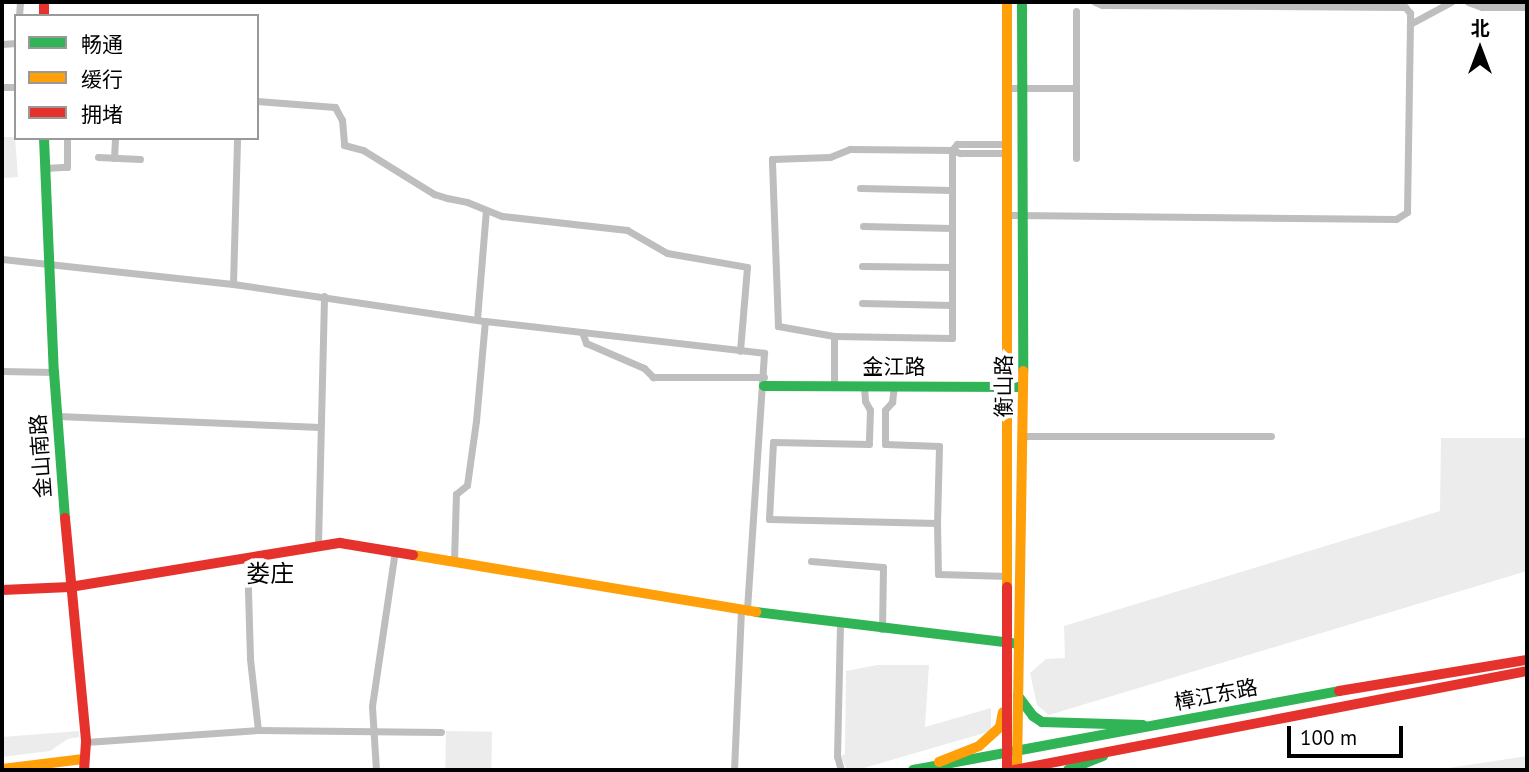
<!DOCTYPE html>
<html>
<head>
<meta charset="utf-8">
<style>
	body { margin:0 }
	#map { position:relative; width:1529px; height:772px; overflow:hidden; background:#fff; font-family:"PT Sans","Noto Sans SC",sans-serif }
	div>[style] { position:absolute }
	.green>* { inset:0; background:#ececec; transform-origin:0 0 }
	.street>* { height:7px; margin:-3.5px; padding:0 3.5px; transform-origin:3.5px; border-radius:3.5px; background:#bebebe }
	.fast>* { height:10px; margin:-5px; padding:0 5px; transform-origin:5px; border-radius:5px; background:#30b455 }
	.slow>* { height:10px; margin:-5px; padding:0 5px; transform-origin:5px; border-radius:5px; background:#ff9f0a }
	.jam>* { height:10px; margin:-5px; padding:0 5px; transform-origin:5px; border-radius:5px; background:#e5322d }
	span { translate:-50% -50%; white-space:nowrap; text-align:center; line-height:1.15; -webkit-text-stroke:7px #fff; paint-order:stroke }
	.street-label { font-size:21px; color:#000 }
	.quarter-label { font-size:24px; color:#000 }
	.frame { position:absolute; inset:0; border:4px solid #000; pointer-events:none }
	.legend { position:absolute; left:14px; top:14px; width:245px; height:126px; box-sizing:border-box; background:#fff; border:2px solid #999; margin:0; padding:9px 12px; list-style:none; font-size:21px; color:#000 }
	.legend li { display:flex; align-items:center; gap:14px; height:35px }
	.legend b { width:35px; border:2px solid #999 }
	.north { position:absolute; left:1445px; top:14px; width:70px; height:70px; -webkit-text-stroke:5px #fff; paint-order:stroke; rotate:0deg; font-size:19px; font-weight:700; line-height:28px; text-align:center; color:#000 }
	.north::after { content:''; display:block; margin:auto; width:24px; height:32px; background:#000; clip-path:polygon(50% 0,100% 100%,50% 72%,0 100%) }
	.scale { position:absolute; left:1287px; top:726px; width:116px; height:32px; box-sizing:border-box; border:4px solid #000; border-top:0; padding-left:9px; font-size:21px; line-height:24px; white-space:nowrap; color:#000; -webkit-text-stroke:5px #fff; paint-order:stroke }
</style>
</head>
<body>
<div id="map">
	<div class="green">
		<i style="clip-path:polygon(2px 137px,15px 137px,18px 177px,3px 178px,3px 190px)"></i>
		<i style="clip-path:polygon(1441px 438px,1527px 438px,1527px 571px,1049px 715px,1037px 705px,1030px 673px,1046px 659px,1065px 658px,1064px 626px,1440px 511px)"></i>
		<i style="clip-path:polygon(877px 665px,929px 665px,925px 727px,991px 708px,991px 731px,857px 770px,847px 770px,841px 756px,845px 754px,846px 671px)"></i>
		<i style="clip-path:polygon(79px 731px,79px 737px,68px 739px,50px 751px,2px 757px,2px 737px)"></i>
		<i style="left:446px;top:731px;width:46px;height:39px;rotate:1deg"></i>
		<i style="clip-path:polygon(1527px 756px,1527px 769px,1435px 770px)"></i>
	</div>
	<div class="street">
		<i style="left:1468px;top:2px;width:15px;rotate:20deg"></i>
		<i style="left:1482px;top:7px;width:45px"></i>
		<i style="left:1076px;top:11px;width:147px;rotate:90deg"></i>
		<i style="left:19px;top:16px;width:14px;rotate:-86deg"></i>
		<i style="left:1410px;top:24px;width:47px;rotate:-28.2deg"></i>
		<i style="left:2px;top:44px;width:14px;rotate:-4deg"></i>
		<i style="left:2px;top:87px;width:14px"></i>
		<i style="left:1008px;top:88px;width:68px"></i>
		<i style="left:257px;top:101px;width:78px;rotate:4.4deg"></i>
		<i style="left:335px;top:107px;width:15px;rotate:62deg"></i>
		<i style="left:342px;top:120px;width:25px;rotate:85deg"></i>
		<i style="left:344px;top:145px;width:20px;rotate:15deg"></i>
		<i style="left:363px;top:150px;width:84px;rotate:31.8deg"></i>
		<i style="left:434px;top:194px;width:14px;rotate:17deg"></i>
		<i style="left:447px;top:198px;width:20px;rotate:11deg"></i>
		<i style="left:467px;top:202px;width:38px;rotate:22deg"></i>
		<i style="left:502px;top:216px;width:126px;rotate:6.4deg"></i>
		<i style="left:627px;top:230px;width:46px;rotate:29.9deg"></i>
		<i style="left:667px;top:253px;width:81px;rotate:9.9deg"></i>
		<i style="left:747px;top:267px;width:84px;rotate:94.8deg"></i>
		<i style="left:952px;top:150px;width:8px;rotate:-50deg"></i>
		<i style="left:957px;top:144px;width:51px"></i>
		<i style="left:952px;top:150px;width:9px;rotate:21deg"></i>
		<i style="left:960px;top:153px;width:48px"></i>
		<i style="left:98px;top:157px;width:42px;rotate:2.7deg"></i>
		<i style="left:114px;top:158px;width:20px;rotate:-87deg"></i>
		<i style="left:45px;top:168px;width:22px;rotate:-3deg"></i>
		<i style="left:67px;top:167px;width:29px;rotate:-90deg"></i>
		<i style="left:860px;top:188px;width:92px;rotate:1.2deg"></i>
		<i style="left:1008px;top:215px;width:388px;rotate:0.6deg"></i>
		<i style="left:1396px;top:219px;width:13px;rotate:-32deg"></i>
		<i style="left:1407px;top:212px;width:199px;rotate:-89.1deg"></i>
		<i style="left:1410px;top:13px;width:8px;rotate:-130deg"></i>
		<i style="left:1405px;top:7px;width:303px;rotate:-179.6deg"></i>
		<i style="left:1102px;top:5px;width:8px;rotate:-157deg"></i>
		<i style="left:863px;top:226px;width:89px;rotate:1.3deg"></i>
		<i style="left:2px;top:259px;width:232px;rotate:6.2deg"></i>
		<i style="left:233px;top:284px;width:255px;rotate:8.4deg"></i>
		<i style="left:485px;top:321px;width:281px;rotate:6.5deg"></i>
		<i style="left:764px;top:353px;width:259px;rotate:93.8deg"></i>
		<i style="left:862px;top:266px;width:90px;rotate:0.6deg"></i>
		<i style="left:233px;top:284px;width:146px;rotate:-88.4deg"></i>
		<i style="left:862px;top:303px;width:90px;rotate:1.3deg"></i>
		<i style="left:477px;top:319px;width:109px;rotate:-85.3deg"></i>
		<i style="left:582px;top:332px;width:12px;rotate:70deg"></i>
		<i style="left:586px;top:343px;width:63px;rotate:23.3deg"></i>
		<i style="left:644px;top:368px;width:13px;rotate:45deg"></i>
		<i style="left:653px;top:377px;width:111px"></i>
		<i style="left:834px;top:336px;width:57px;rotate:-169.9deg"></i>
		<i style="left:778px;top:326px;width:167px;rotate:-92.1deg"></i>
		<i style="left:772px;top:159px;width:58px;rotate:-2deg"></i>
		<i style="left:830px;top:157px;width:22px;rotate:-22deg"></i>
		<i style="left:850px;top:149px;width:102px;rotate:0.6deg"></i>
		<i style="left:952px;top:150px;width:188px;rotate:90deg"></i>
		<i style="left:952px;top:338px;width:118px;rotate:-179deg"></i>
		<i style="left:834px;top:336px;width:50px;rotate:90deg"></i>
		<i style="left:2px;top:371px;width:52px;rotate:1.1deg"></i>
		<i style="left:864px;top:386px;width:15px;rotate:86deg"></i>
		<i style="left:865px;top:401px;width:10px;rotate:61deg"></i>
		<i style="left:870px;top:410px;width:34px;rotate:92deg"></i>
		<i style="left:869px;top:444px;width:96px;rotate:-178.8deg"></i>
		<i style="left:773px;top:442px;width:77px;rotate:93deg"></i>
		<i style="left:769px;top:519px;width:168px;rotate:1.4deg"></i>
		<i style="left:937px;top:523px;width:77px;rotate:-88.5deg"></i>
		<i style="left:939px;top:446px;width:54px;rotate:-177.9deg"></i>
		<i style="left:885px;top:444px;width:34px;rotate:-90deg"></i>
		<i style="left:885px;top:410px;width:11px;rotate:-49deg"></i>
		<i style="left:892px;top:402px;width:16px;rotate:-83deg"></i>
		<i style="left:58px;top:416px;width:262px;rotate:2.4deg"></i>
		<i style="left:1023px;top:436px;width:248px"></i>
		<i style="left:937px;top:523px;width:51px;rotate:88.9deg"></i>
		<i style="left:938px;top:574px;width:70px;rotate:1.6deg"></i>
		<i style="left:318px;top:544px;width:248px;rotate:-88.6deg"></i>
		<i style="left:247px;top:557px;width:102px;rotate:88.3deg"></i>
		<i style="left:250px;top:659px;width:71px;rotate:83.6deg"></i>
		<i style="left:454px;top:561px;width:67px;rotate:-88.3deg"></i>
		<i style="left:456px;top:494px;width:14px;rotate:-39deg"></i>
		<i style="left:467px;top:485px;width:65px;rotate:-82deg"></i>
		<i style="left:476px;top:421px;width:100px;rotate:-84.9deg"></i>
		<i style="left:811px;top:561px;width:72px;rotate:4.8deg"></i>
		<i style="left:883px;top:567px;width:62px;rotate:90.9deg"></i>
		<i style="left:840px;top:624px;width:132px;rotate:91.3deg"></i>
		<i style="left:837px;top:756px;width:15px;rotate:74deg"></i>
		<i style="left:86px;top:742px;width:172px;rotate:-4deg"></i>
		<i style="left:258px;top:730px;width:183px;rotate:0.6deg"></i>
		<i style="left:376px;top:770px;width:64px;rotate:-93.6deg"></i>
		<i style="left:372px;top:706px;width:158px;rotate:-81.6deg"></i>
		<i style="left:734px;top:770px;width:160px;rotate:-87.5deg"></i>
	</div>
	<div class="fast">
		<i style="left:1022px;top:2px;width:369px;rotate:89.8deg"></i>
		<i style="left:44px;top:138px;width:234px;rotate:87.6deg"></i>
		<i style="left:54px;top:372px;width:146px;rotate:85.7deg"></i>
		<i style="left:764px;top:386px;width:259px;rotate:0.2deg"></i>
		<i style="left:756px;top:612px;width:265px;rotate:6.9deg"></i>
		<i style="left:1018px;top:696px;width:25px;rotate:53deg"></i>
		<i style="left:1033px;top:716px;width:11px;rotate:34deg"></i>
		<i style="left:1042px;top:722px;width:101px;rotate:1.7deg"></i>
		<i style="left:913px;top:770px;width:433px;rotate:-10.5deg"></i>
		<i style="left:1068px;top:770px;width:38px;rotate:-22deg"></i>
	</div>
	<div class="slow">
		<i style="left:1007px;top:2px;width:585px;rotate:90deg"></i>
		<i style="left:413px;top:555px;width:348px;rotate:9.4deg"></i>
		<i style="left:939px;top:762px;width:43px;rotate:-21.8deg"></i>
		<i style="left:979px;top:746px;width:28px;rotate:-42deg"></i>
		<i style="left:1000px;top:727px;width:15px;rotate:-79deg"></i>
		<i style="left:2px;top:769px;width:82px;rotate:-7deg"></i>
		<i style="left:1017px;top:770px;width:399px;rotate:-89.1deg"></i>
	</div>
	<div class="jam">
		<i style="left:44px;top:2px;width:14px;rotate:90deg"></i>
		<i style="left:65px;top:518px;width:225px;rotate:84.6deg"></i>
		<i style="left:86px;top:742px;width:28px;rotate:94deg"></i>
		<i style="left:1007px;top:587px;width:183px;rotate:90deg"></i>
		<i style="left:2px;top:590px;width:68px;rotate:-2.5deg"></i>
		<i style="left:70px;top:587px;width:274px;rotate:-9.3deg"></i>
		<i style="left:340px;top:543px;width:74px;rotate:9.3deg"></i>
		<i style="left:1339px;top:691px;width:191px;rotate:-9.4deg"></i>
		<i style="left:1014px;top:770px;width:522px;rotate:-10.92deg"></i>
	</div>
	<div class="street-label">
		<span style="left:894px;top:367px">金江路</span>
		<span style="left:1004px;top:386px;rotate:-90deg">衡山路</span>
		<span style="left:41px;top:456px;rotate:-94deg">金山南路</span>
		<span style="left:1216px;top:695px;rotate:-11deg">樟江东路</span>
	</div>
	<div class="quarter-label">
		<span style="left:270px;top:574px">娄庄</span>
	</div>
	<div class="frame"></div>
	<ul class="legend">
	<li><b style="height:9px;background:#30b455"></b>畅通</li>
	<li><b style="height:9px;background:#ff9f0a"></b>缓行</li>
	<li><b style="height:9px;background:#e5322d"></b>拥堵</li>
	</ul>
	<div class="north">北</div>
	<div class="scale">100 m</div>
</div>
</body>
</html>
